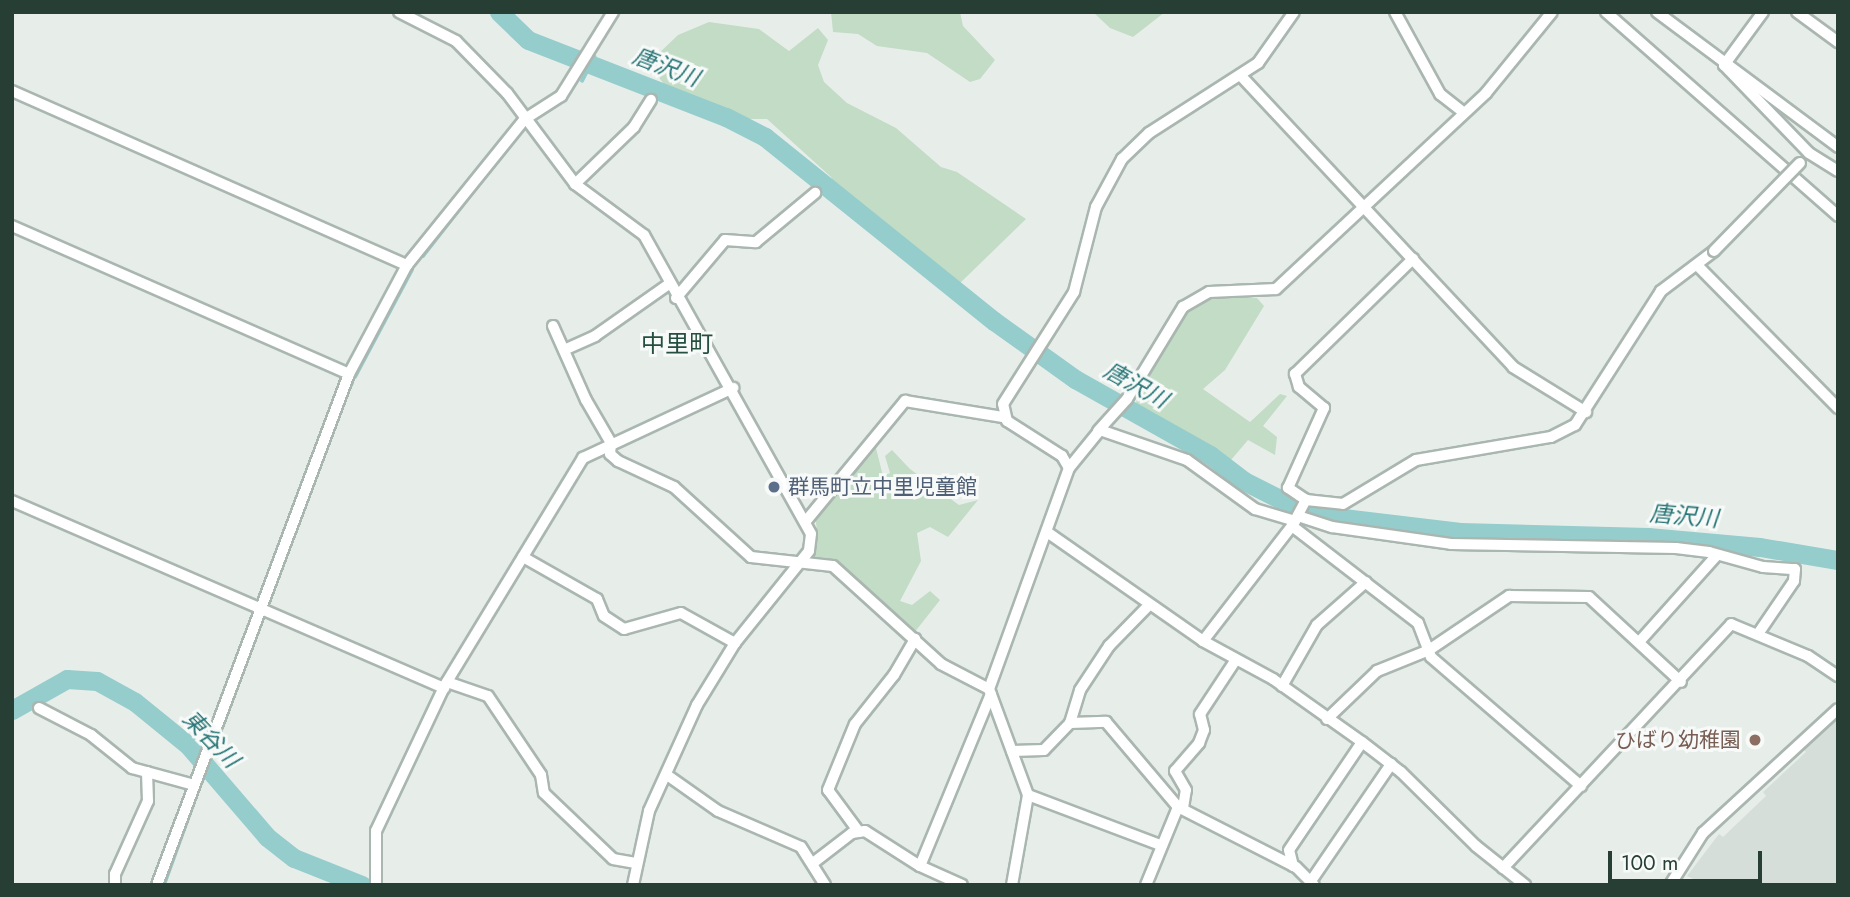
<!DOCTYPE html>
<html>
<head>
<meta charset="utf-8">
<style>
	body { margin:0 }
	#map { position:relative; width:1850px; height:897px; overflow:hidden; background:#e7eeea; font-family:Jost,"Noto Sans JP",sans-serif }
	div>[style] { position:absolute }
	.built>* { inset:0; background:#d5ded8 }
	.green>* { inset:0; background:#c2dcc5 }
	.stream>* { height:3.5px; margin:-1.75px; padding:0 1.75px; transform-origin:1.75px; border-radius:1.75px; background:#95cccc }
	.river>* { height:19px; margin:-9.5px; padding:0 9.5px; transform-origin:9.5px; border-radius:9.5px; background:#95cccc }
	.roads { filter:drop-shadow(2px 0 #aab6b0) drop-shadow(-2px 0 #aab6b0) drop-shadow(0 2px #aab6b0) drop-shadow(0 -2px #aab6b0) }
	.minor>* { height:10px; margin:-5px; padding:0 5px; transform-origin:5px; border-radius:5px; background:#fff }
	.bridges { filter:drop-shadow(2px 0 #aab6b0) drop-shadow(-2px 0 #aab6b0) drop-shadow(0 2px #aab6b0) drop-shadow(0 -2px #aab6b0) }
	.minor-bridge>* { height:10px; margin:-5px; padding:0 5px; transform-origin:5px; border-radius:5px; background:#fff }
	.dots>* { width:19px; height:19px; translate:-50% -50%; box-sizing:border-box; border:4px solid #f7faf8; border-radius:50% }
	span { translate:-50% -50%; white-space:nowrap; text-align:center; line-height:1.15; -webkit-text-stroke:6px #f7faf8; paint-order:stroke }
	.service-label { font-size:21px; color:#4e5e75 }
	.left { translate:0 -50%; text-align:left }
	.education-label { font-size:21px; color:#785e54 }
	.right { translate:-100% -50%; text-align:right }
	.water-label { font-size:23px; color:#277475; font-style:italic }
	.quarter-label { font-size:24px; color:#254f3e }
	.frame { position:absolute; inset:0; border:14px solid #273e34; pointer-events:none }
	.scale { position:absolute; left:1608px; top:851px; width:154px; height:32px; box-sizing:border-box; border:4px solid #273e34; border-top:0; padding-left:9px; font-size:21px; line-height:24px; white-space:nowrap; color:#273e34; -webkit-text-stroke:5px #f7faf8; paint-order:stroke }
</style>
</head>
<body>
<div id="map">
	<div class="built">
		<i style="clip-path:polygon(1838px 716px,1838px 885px,1706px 885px,1687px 876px,1719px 834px,1723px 837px,1766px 796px,1763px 792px,1806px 752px,1802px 748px)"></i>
	</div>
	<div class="green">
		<i style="clip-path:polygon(831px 12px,960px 12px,963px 26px,995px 60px,980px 79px,970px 82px,927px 53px,877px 46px,858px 34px,833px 32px)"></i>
		<i style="clip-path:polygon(1093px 12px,1165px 12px,1133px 37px,1110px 28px)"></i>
		<i style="clip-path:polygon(709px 22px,759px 29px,789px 51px,818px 28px,828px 40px,818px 65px,824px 82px,847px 103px,896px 128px,941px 167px,957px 172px,1026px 219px,957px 286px,847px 208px,831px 177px,767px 119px,725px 119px,675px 98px,660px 79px,654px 58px,678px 35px)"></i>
		<i style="clip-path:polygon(1217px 295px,1257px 298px,1264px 306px,1225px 370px,1203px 389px,1250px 422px,1280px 394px,1287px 396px,1263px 426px,1277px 437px,1275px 455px,1248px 440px,1231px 460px,1178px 439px,1133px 412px,1146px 372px,1185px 310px,1202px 297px)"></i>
		<i style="clip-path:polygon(875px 444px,883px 476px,890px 473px,885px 456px,892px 450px,910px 469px,959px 505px,978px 500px,948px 537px,930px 527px,917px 533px,921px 561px,900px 601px,912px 605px,930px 591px,940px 600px,914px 633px,825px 558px,811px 557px,818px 537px,815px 516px)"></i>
	</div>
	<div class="stream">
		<i style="left:582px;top:81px;width:27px;rotate:-63deg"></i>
		<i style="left:423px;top:256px;width:99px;rotate:-52deg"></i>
		<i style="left:355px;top:377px;width:121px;rotate:-62deg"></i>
		<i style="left:347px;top:393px;width:11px;rotate:-63deg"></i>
		<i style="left:215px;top:747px;width:64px;rotate:-69.9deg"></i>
		<i style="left:201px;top:784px;width:28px;rotate:-69deg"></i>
		<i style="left:164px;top:885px;width:88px;rotate:-70.1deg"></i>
	</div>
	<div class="river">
		<i style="left:499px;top:12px;width:40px;rotate:44deg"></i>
		<i style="left:528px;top:40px;width:212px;rotate:21.3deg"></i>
		<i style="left:726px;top:117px;width:44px;rotate:27.1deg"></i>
		<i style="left:765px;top:137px;width:294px;rotate:38.8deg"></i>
		<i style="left:994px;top:321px;width:100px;rotate:35.6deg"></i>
		<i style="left:1075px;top:379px;width:155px;rotate:29.4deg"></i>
		<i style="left:1210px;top:455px;width:43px;rotate:37.4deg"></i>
		<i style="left:1244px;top:481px;width:54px;rotate:26.6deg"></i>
		<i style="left:1292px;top:505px;width:53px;rotate:14.3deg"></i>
		<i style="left:1343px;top:518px;width:118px;rotate:6.8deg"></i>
		<i style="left:1460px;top:532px;width:188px;rotate:1.5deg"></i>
		<i style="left:1648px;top:537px;width:112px;rotate:5.1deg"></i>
		<i style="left:1760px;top:547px;width:79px;rotate:9.5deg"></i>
		<i style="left:12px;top:710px;width:63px;rotate:-29.4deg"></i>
		<i style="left:67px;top:679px;width:30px;rotate:4deg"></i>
		<i style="left:97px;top:681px;width:43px;rotate:28.9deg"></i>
		<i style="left:135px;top:702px;width:68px;rotate:39.1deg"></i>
		<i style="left:188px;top:745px;width:121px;rotate:49.3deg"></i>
		<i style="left:267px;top:837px;width:34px;rotate:38deg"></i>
		<i style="left:294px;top:858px;width:73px;rotate:21.7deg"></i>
	</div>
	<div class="roads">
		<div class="minor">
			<i style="left:399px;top:12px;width:64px;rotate:27deg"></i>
			<i style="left:456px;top:41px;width:73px;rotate:45.6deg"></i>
			<i style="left:507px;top:93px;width:114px;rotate:53.2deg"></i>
			<i style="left:575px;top:184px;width:86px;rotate:36.5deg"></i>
			<i style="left:644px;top:235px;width:342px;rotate:60.8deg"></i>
			<i style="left:811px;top:534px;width:17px;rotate:97deg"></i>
			<i style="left:809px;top:551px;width:118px;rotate:128.8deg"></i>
			<i style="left:735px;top:643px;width:73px;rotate:121.5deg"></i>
			<i style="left:697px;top:705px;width:116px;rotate:114.4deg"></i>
			<i style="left:649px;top:811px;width:76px;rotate:102.2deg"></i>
			<i style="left:1395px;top:12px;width:94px;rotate:61.2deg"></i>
			<i style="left:1440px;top:94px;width:29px;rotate:38deg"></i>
			<i style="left:1606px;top:12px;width:309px;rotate:41.3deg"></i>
			<i style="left:1657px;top:12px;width:226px;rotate:36.7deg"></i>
			<i style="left:1763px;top:12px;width:66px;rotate:126.3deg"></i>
			<i style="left:1724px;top:65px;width:122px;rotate:46deg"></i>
			<i style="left:1809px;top:153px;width:34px;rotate:32deg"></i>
			<i style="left:1797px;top:12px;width:51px;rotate:36.2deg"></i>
			<i style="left:1242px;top:77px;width:397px;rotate:46.9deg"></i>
			<i style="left:1513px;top:367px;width:86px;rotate:31.7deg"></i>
			<i style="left:12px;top:91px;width:432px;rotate:23.8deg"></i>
			<i style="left:575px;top:184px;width:82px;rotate:-44deg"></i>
			<i style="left:634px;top:127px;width:32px;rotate:-58deg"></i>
			<i style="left:12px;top:226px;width:368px;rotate:23.7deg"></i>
			<i style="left:1697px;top:265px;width:201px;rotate:45.4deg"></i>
			<i style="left:676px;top:298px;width:76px;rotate:-49.8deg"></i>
			<i style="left:725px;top:240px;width:31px;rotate:4deg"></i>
			<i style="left:756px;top:242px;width:77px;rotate:-39.7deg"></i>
			<i style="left:553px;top:326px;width:81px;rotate:66deg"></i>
			<i style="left:586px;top:400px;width:50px;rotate:59.8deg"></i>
			<i style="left:611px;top:443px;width:11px;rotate:95deg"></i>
			<i style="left:610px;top:454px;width:11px;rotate:41deg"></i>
			<i style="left:618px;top:461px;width:62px;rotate:24.9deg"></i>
			<i style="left:674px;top:487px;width:104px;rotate:42.3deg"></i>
			<i style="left:751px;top:557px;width:82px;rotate:6.3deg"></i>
			<i style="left:833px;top:566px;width:146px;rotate:42.2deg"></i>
			<i style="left:941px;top:664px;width:54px;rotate:27.5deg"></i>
			<i style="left:564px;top:350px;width:34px;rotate:-24deg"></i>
			<i style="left:595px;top:336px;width:90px;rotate:-35.1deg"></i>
			<i style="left:1098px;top:431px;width:43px;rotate:-47.8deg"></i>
			<i style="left:1127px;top:399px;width:108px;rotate:-58.7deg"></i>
			<i style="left:1183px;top:307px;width:30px;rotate:-30deg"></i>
			<i style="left:1209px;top:292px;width:67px;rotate:-2.6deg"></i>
			<i style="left:1276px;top:289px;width:287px;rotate:-43deg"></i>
			<i style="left:1486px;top:93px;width:104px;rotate:-50.8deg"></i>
			<i style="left:1069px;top:468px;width:49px;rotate:-50.8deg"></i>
			<i style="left:1100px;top:430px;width:92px;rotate:19deg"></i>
			<i style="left:1187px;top:460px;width:84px;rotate:35.8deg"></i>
			<i style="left:1255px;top:509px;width:42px;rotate:16.7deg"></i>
			<i style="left:1306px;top:500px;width:22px;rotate:-146deg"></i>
			<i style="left:1288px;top:488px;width:88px;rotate:-65.8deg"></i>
			<i style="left:1324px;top:408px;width:33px;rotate:-140deg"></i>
			<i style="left:1299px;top:387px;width:14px;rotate:-107deg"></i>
			<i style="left:1295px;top:374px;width:165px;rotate:-44.3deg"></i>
			<i style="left:12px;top:501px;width:471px;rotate:23.4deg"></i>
			<i style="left:1298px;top:516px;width:36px;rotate:18deg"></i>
			<i style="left:1332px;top:527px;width:120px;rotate:8.1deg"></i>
			<i style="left:1451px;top:544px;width:225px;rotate:1deg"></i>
			<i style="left:1676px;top:548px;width:33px;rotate:7deg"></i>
			<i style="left:1709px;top:552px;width:56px;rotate:15.5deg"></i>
			<i style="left:1763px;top:567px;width:32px;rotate:4deg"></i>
			<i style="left:1795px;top:569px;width:12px;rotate:95deg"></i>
			<i style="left:1794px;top:581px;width:64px;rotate:124.2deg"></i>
			<i style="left:806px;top:521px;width:156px;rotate:-50.5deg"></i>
			<i style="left:905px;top:401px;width:99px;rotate:9.3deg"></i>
			<i style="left:1292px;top:526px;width:159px;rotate:37.6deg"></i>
			<i style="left:1418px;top:623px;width:36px;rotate:69deg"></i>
			<i style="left:1431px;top:657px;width:198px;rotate:40.7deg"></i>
			<i style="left:1047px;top:532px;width:190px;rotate:34.9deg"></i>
			<i style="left:1203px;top:641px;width:80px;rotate:28.5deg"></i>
			<i style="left:1273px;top:679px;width:109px;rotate:35.3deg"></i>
			<i style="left:1362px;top:742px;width:49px;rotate:37.6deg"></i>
			<i style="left:1401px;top:772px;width:105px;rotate:44.6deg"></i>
			<i style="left:1476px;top:846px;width:63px;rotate:38.5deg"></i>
			<i style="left:523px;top:557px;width:85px;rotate:29.6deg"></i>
			<i style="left:597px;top:599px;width:18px;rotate:68deg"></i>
			<i style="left:604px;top:616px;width:24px;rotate:33deg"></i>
			<i style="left:624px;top:629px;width:59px;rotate:-15.7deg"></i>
			<i style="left:681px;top:613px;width:62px;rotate:29.1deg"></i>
			<i style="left:1203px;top:641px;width:145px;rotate:-52.3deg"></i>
			<i style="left:1292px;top:526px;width:30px;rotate:-62deg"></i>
			<i style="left:1306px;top:500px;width:37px;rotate:6deg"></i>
			<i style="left:1343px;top:504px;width:85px;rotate:-31.1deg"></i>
			<i style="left:1416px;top:460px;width:137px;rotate:-9.7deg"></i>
			<i style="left:1551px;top:437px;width:27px;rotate:-27deg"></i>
			<i style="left:1575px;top:425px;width:159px;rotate:-57.3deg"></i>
			<i style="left:1661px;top:291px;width:66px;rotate:-37deg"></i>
			<i style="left:1639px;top:642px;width:117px;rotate:-48.1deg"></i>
			<i style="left:447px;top:682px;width:43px;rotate:18.9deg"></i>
			<i style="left:488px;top:696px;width:95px;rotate:56.1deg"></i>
			<i style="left:541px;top:775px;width:18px;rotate:81deg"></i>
			<i style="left:544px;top:793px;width:95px;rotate:43.7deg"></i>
			<i style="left:613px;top:859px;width:23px;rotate:10deg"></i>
			<i style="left:1282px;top:686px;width:70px;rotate:-60.2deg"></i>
			<i style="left:1317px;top:625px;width:65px;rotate:-41.3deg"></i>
			<i style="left:39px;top:708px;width:59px;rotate:27.4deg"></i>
			<i style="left:91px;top:735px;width:53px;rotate:38.8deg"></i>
			<i style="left:132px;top:768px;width:64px;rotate:15.3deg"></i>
			<i style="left:1327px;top:719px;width:69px;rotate:-43.8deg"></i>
			<i style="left:1377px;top:671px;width:56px;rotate:-22deg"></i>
			<i style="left:1429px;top:650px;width:97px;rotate:-34deg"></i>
			<i style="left:1509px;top:596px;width:80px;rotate:0.7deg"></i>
			<i style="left:1589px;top:597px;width:125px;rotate:42.7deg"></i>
			<i style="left:1070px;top:723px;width:36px;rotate:-2deg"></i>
			<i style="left:1106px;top:722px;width:111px;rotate:49.7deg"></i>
			<i style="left:1178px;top:807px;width:132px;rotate:27deg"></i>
			<i style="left:1296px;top:867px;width:25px;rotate:45deg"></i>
			<i style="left:1012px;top:751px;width:32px;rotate:-2deg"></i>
			<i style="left:1044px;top:750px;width:37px;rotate:-46deg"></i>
			<i style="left:1070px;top:723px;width:34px;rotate:-73deg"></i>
			<i style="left:1080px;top:690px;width:53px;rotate:-56.6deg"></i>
			<i style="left:1109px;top:646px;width:57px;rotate:-45.7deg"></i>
			<i style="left:667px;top:775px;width:62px;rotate:35.2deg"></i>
			<i style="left:718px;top:811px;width:90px;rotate:23.4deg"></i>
			<i style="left:801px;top:847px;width:45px;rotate:57.7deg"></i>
			<i style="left:1028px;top:795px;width:141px;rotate:20.7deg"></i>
			<i style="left:1183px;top:808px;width:18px;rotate:-81deg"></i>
			<i style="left:1186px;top:790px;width:22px;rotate:-120deg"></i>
			<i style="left:1175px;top:771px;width:37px;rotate:-49deg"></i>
			<i style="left:1199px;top:743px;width:14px;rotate:-69deg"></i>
			<i style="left:1204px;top:730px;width:16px;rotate:-104deg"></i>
			<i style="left:1200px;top:714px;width:64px;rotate:-56.6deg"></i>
			<i style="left:859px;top:832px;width:52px;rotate:-126.4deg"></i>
			<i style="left:828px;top:790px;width:71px;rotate:-67.8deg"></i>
			<i style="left:855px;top:724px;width:63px;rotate:-51.5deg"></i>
			<i style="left:894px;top:675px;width:42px;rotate:-59.7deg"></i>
			<i style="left:813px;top:863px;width:49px;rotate:-37.6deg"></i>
			<i style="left:852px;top:833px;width:13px;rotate:-9deg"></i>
			<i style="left:865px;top:831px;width:65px;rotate:32.5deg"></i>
			<i style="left:920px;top:866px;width:46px;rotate:24.3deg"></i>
			<i style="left:920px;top:866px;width:186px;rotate:-67.6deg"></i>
			<i style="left:1293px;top:866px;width:16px;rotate:-104deg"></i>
			<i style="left:1289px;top:850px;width:130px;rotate:-55.9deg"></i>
			<i style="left:1503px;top:868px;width:334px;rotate:-46.9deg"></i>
			<i style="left:1731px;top:624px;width:83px;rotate:22.6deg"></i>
			<i style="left:1808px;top:656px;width:36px;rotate:34deg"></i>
			<i style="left:1311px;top:881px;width:142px;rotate:-55.6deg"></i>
			<i style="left:115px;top:885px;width:11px;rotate:-90deg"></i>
			<i style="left:115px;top:874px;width:80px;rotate:-65.7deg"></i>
			<i style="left:148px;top:801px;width:29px;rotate:-92deg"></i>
			<i style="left:157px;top:885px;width:546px;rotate:-69.41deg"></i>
			<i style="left:349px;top:374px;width:123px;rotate:-62deg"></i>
			<i style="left:407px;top:265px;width:188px;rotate:-51.1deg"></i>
			<i style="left:525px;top:119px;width:43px;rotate:-32.6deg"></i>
			<i style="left:561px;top:96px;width:99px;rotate:-58.2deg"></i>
			<i style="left:376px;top:885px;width:54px;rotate:-90deg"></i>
			<i style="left:376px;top:831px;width:161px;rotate:-64.7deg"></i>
			<i style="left:445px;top:685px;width:266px;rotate:-58.7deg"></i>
			<i style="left:583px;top:458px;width:166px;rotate:-25deg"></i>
			<i style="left:1012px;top:885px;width:91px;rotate:-79.9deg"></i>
			<i style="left:1028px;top:795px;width:113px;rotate:-110.2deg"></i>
			<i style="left:989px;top:689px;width:235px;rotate:-70.1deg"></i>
			<i style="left:1069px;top:468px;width:14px;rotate:-120deg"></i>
			<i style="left:1062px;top:456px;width:65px;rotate:-147.5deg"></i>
			<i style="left:1007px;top:421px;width:17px;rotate:-103deg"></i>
			<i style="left:1003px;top:404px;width:133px;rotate:-57.6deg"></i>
			<i style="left:1074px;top:292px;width:88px;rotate:-75.5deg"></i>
			<i style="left:1096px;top:207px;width:55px;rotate:-61.6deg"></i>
			<i style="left:1122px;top:159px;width:37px;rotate:-44deg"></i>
			<i style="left:1149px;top:133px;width:130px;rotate:-32.7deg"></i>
			<i style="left:1258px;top:63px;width:62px;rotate:-54.8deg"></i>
			<i style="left:1146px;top:885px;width:84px;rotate:-67.7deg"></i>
			<i style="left:1670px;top:885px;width:62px;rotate:-57.6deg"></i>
			<i style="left:1703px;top:833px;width:183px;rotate:-42.6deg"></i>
		</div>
	</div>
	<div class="bridges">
		<div class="minor-bridge">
			<i style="left:1714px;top:251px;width:123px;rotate:-45.7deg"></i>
		</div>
	</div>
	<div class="dots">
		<i style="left:774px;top:487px;background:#5c6f8a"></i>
		<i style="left:1755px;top:740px;background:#8d6e63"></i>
	</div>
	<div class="service-label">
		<span class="left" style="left:788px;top:487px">群馬町立中里児童館</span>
	</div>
	<div class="education-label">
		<span class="right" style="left:1741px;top:740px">ひばり幼稚園</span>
	</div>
	<div class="water-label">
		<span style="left:666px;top:67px;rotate:21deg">唐沢川</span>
		<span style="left:1136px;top:385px;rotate:29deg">唐沢川</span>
		<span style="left:1684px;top:516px;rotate:5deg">唐沢川</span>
		<span style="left:211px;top:739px;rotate:46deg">東谷川</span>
	</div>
	<div class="quarter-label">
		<span style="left:677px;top:344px">中里町</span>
	</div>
	<div class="frame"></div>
	<div class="scale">100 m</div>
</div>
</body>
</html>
